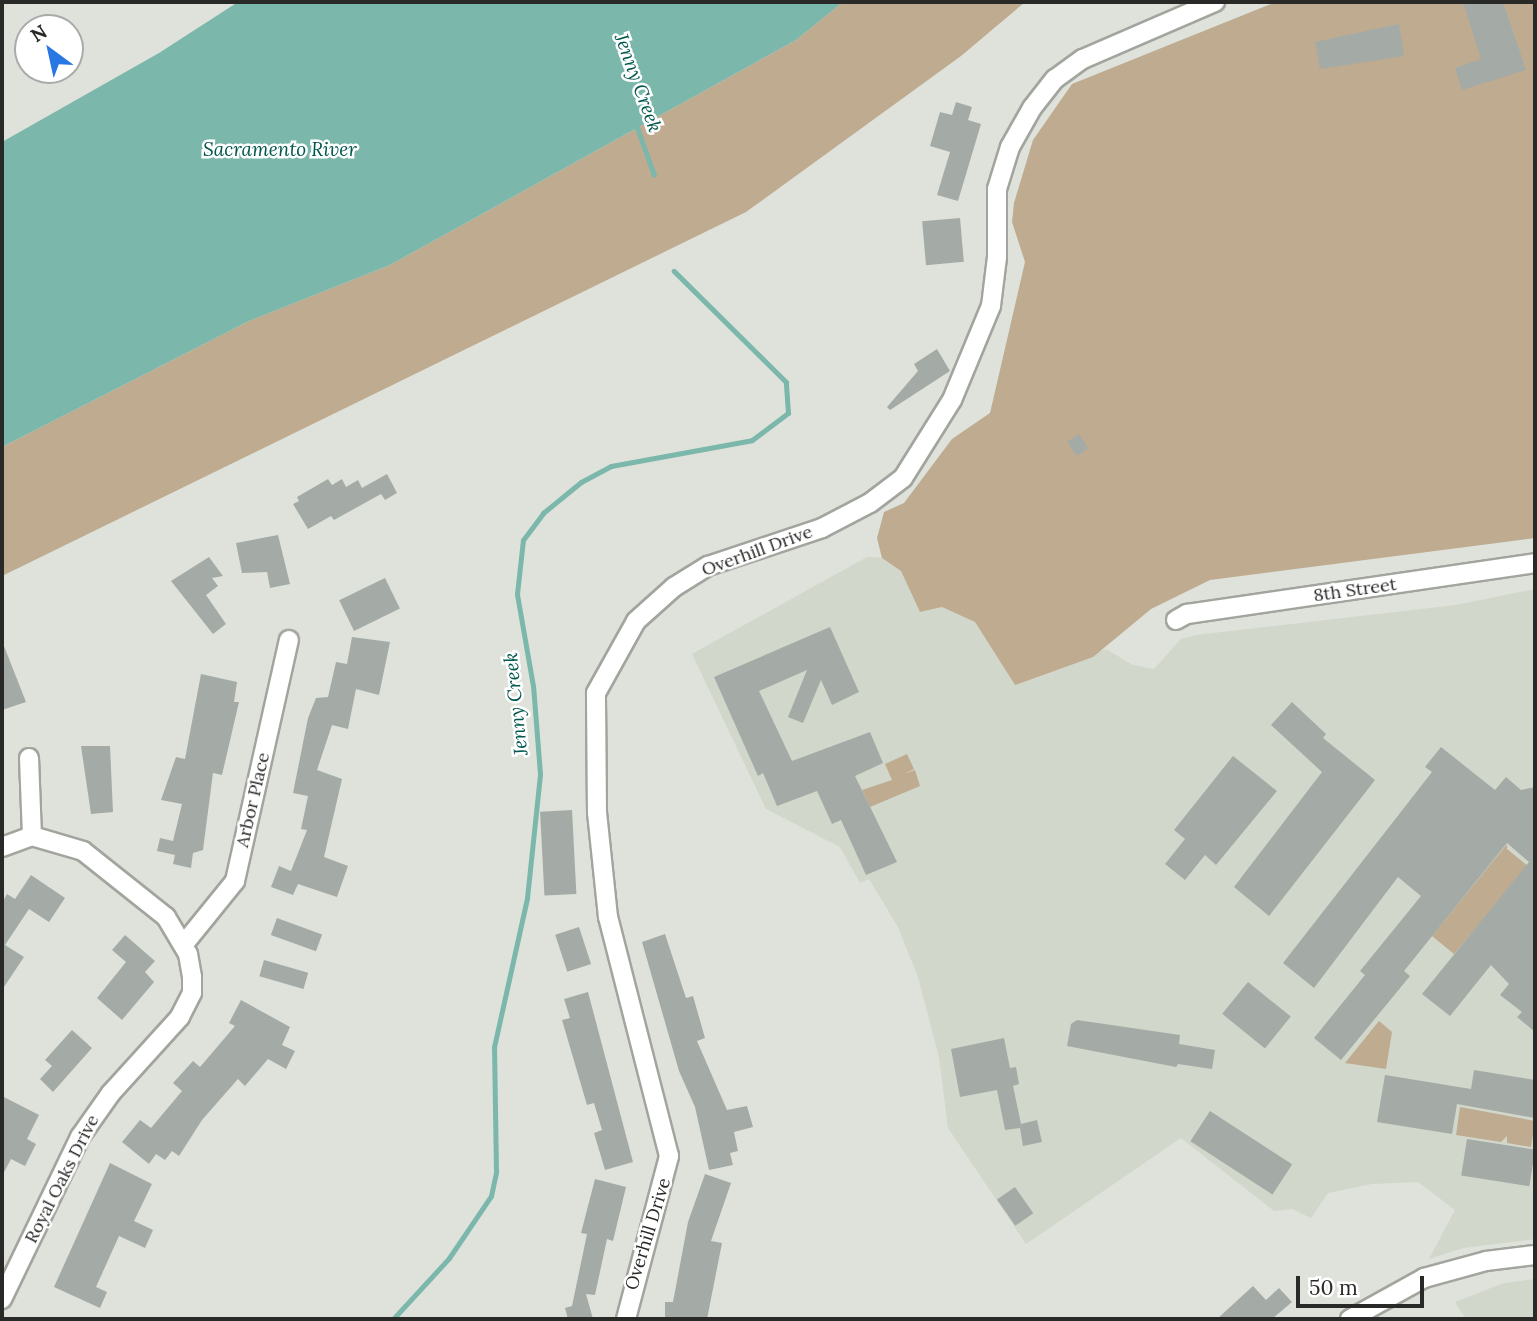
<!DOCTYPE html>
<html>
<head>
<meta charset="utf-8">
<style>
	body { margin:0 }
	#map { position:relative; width:1537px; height:1321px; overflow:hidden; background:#dee2da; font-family:Lora,serif }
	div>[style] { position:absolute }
	.built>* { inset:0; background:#d1d7ca }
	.green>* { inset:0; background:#beab90 }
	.water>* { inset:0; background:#7cb7ab }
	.stream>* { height:5px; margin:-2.5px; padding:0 2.5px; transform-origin:2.5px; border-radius:2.5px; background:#7cb7ab }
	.building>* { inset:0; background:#a4aba6; transform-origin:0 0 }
	.roads { filter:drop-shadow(2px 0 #a2a59e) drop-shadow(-2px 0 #a2a59e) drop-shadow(0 2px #a2a59e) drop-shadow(0 -2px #a2a59e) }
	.minor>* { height:18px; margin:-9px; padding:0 9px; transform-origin:9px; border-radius:9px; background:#fff }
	span { translate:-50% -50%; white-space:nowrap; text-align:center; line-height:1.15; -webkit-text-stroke:5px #fff; paint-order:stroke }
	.street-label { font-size:18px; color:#292a27 }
	.water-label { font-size:19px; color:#00574c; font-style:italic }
	.frame { position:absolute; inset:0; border:4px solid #292a27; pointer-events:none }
	.north { position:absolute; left:14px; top:14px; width:70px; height:70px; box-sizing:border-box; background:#fff; border:2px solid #a9aaa9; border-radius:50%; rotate:327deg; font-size:19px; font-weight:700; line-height:28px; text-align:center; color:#292a27 }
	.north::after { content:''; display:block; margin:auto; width:24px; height:32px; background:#2977e3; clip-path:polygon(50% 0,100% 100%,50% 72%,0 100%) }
	.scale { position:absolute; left:1296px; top:1276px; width:128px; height:32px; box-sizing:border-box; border:4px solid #292a27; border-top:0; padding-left:9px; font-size:21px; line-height:24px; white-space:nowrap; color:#292a27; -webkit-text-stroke:5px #fff; paint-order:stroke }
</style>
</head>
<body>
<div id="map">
	<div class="built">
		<i style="clip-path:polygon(867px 557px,888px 558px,901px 571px,920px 612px,942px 607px,975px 622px,1015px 685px,1106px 649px,1133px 665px,1154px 669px,1181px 639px,1196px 635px,1456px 605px,1535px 589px,1535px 1239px,1463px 1248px,1429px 1259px,1455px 1210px,1418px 1182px,1372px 1184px,1328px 1193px,1311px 1218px,1292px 1209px,1274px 1211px,1181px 1138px,1026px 1244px,948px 1128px,939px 1057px,918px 977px,898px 927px,869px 879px,860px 883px,840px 847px,766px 809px,692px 654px)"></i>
		<i style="clip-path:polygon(1535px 1279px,1535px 1319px,1466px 1319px,1455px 1302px,1504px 1283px)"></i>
	</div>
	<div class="green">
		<i style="clip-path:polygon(843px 2px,1025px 2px,961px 56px,746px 212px,2px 576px,2px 447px,249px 321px,390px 265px,796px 40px)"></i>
		<i style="clip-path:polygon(1276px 2px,1535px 2px,1535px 538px,1210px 580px,1151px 609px,1093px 657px,1015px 685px,975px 622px,942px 607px,920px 612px,901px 571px,882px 558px,877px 538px,884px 512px,904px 503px,952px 439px,990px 413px,1025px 262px,1012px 222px,1014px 203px,1033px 140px,1072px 84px)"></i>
		<i style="clip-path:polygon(907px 754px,914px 769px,904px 774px,915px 770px,920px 786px,870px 807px,862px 790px,892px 780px,885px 764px)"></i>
		<i style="clip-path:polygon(1507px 844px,1507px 849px,1528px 866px,1454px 954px,1432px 936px)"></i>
		<i style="clip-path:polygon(1379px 1021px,1392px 1032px,1386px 1069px,1345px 1063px)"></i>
		<i style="clip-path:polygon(1460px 1107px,1535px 1121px,1531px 1147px,1507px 1143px,1507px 1136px,1501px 1142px,1456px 1135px)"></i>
	</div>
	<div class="water">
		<i style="clip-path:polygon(238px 2px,843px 2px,796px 40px,390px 265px,249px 321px,2px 447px,2px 142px,159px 53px)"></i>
	</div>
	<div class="stream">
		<i style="left:635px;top:122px;width:56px;rotate:70.3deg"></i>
		<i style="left:393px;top:1319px;width:83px;rotate:-47.4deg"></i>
		<i style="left:449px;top:1258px;width:75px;rotate:-55.9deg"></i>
		<i style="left:491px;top:1196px;width:25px;rotate:-78deg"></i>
		<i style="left:496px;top:1172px;width:125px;rotate:-90.9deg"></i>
		<i style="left:494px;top:1047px;width:153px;rotate:-77.5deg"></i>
		<i style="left:527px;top:898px;width:125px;rotate:-84deg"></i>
		<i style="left:540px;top:774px;width:88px;rotate:-94.5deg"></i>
		<i style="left:533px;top:686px;width:93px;rotate:-99.9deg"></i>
		<i style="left:517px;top:594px;width:54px;rotate:-83.7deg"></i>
		<i style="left:523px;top:540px;width:34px;rotate:-53deg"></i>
		<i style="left:543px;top:513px;width:49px;rotate:-39.2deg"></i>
		<i style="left:581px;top:482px;width:34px;rotate:-28deg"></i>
		<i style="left:611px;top:466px;width:143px;rotate:-10.4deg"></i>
		<i style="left:752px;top:440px;width:45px;rotate:-36.9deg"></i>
		<i style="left:788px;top:413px;width:31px;rotate:-94deg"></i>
		<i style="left:786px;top:382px;width:158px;rotate:-135.3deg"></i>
	</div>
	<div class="building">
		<i style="clip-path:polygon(1463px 2px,1503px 2px,1526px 70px,1462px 90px,1455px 68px,1481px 59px)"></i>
		<i style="clip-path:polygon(1399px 24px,1404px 56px,1320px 69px,1315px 42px)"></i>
		<i style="clip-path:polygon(956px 102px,972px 107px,968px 120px,981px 124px,958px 201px,937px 195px,950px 152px,930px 146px,940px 112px,952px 115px)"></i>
		<i style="left:960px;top:218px;width:44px;height:38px;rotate:85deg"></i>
		<i style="clip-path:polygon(937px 349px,950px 371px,890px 410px,887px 407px,918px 371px,914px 364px)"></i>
		<i style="left:1079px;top:434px;width:17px;height:14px;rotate:57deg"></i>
		<i style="clip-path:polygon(387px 474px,397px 493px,385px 500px,381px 494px,334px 520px,331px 516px,308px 529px,293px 504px,299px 501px,297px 497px,328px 479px,332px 485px,342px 479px,346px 487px,358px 480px,362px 488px)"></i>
		<i style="clip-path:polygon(278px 535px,290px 584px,270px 588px,267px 572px,242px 573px,236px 543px)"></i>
		<i style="clip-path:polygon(209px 557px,223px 576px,212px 578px,218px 586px,206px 595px,226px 624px,213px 634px,171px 581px)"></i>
		<i style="left:385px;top:578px;width:34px;height:51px;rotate:64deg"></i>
		<i style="clip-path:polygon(830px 627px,859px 692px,832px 705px,821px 680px,803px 723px,788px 717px,807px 670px,759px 691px,792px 761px,870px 732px,883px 763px,855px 776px,897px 862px,866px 875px,841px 820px,832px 824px,817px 791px,777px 806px,763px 773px,758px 776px,714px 677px)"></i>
		<i style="clip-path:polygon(352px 637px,390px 642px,379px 695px,356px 689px,348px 729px,332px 725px,317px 770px,342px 779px,324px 857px,348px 866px,337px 897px,298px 884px,293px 895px,271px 887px,279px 866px,291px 871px,307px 830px,301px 829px,308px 796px,293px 793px,308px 718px,316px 698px,328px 697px,336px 662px,347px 664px)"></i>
		<i style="clip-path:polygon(2px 641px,26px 702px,2px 710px)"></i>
		<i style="clip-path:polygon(201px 674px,237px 682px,234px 702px,239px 702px,222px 775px,213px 773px,203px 850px,193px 853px,191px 868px,173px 864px,175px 855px,157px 851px,160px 838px,173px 841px,182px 804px,161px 800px,176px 757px,185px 759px)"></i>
		<i style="clip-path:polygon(1292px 702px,1326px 734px,1323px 738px,1375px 780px,1269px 916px,1234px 887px,1322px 772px,1271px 725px)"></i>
		<i style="clip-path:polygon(81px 746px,110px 746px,113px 812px,91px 814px)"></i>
		<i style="clip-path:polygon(1441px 747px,1495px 790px,1506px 777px,1521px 790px,1535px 787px,1535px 1032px,1517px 1017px,1522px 1012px,1500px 995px,1509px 984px,1491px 965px,1450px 1016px,1422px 994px,1529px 862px,1507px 843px,1404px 971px,1410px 976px,1341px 1060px,1314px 1038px,1365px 975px,1360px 971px,1421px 896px,1398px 877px,1314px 988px,1283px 963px,1432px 772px,1425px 767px)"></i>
		<i style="clip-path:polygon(1233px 756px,1277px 791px,1216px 865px,1205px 855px,1185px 880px,1165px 864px,1185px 839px,1174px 830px)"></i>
		<i style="left:572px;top:810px;width:84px;height:32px;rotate:87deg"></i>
		<i style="clip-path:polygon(31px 875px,65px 898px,49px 922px,29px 909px,5px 945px,24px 957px,2px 990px,2px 903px,7px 894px,15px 899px)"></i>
		<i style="left:277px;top:918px;width:48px;height:18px;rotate:20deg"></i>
		<i style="left:579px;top:927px;width:39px;height:25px;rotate:72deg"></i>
		<i style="clip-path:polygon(665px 934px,686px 998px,693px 996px,705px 1038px,697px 1041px,727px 1110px,747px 1106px,753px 1127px,734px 1132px,738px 1151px,730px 1153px,733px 1165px,709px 1170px,695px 1107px,679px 1071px,642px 942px)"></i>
		<i style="clip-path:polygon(125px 935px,155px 961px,145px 972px,154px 982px,122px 1020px,97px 998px,126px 962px,112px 950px)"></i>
		<i style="left:264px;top:960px;width:46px;height:17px;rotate:16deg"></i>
		<i style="left:1248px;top:982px;width:55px;height:41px;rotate:39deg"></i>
		<i style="clip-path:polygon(588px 992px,633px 1162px,605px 1170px,594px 1133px,602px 1130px,594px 1103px,587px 1105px,562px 1020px,570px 1018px,564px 999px)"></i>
		<i style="clip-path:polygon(241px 1000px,290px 1027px,282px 1045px,295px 1051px,286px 1069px,268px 1059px,245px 1086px,238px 1079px,202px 1120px,179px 1156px,172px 1151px,165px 1160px,156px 1154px,149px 1164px,122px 1142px,140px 1120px,151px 1128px,182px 1091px,173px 1083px,193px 1061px,200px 1067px,235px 1026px,229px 1023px)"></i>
		<i style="clip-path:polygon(1077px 1020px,1180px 1035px,1179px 1044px,1215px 1050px,1212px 1069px,1178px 1064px,1176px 1067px,1067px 1046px,1071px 1024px)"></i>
		<i style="clip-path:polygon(72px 1030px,92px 1048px,53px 1092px,40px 1079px,52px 1066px,45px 1060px)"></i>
		<i style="clip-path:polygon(1004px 1038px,1010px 1068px,1016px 1067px,1019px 1084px,1013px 1086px,1021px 1124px,1037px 1120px,1042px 1142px,1023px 1146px,1020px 1128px,1005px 1130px,997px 1090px,960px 1097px,951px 1049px)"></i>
		<i style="clip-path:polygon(1474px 1070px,1535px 1080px,1535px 1118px,1457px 1104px,1452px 1134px,1377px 1122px,1385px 1075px,1471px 1089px)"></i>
		<i style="clip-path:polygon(2px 1096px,39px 1115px,27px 1139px,36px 1144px,25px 1166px,11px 1159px,2px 1176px)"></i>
		<i style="left:1210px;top:1111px;width:98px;height:36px;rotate:33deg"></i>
		<i style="left:1467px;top:1139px;width:69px;height:37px;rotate:9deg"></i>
		<i style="clip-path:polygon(110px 1163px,152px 1184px,134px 1221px,153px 1230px,145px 1248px,119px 1236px,96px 1287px,107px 1292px,100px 1308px,54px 1287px)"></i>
		<i style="clip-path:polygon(705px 1174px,731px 1183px,711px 1241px,722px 1243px,707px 1319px,665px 1319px,665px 1302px,673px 1302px,688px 1222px)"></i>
		<i style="clip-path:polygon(595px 1179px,626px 1187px,613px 1241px,607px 1239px,595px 1295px,586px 1294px,593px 1319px,568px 1319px,565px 1308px,572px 1306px,587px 1234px,581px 1233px)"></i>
		<i style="left:1015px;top:1187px;width:32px;height:22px;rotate:55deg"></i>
		<i style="clip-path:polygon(1253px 1286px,1266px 1300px,1279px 1288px,1292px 1302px,1272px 1319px,1217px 1319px)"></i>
	</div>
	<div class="roads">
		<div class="minor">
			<i style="left:1176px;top:620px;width:13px;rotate:-29deg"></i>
			<i style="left:1187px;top:614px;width:352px;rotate:-8.3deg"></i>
			<i style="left:29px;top:758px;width:78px;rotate:87.8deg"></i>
			<i style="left:2px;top:847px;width:32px;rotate:-20deg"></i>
			<i style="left:32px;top:836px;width:53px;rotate:16.4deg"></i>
			<i style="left:83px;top:851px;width:106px;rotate:38.5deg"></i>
			<i style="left:166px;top:917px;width:43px;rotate:59.3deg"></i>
			<i style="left:188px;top:954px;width:23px;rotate:80deg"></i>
			<i style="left:192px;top:977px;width:16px;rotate:90deg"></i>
			<i style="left:192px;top:993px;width:27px;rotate:117deg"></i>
			<i style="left:180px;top:1017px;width:103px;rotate:132.2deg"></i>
			<i style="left:111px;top:1093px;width:54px;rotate:125.2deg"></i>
			<i style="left:80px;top:1137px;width:180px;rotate:115.7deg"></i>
			<i style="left:184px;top:944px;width:81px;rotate:-51deg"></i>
			<i style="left:235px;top:881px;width:247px;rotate:-77.4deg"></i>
			<i style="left:626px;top:1319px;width:169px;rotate:-75.2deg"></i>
			<i style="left:669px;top:1156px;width:247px;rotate:-104.3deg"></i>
			<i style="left:608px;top:917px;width:105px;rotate:-96deg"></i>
			<i style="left:597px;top:813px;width:120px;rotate:-90.5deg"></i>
			<i style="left:596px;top:693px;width:82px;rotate:-60.9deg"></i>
			<i style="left:636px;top:621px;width:51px;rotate:-41.8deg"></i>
			<i style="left:674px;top:587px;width:40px;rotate:-32deg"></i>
			<i style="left:708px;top:566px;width:120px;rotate:-18.4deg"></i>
			<i style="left:822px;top:528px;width:54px;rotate:-27.5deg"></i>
			<i style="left:870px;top:503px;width:41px;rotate:-37.1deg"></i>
			<i style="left:903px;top:478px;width:92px;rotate:-57.9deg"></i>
			<i style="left:952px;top:400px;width:102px;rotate:-67.5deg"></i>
			<i style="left:991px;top:306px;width:49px;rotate:-83deg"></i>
			<i style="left:997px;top:257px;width:68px;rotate:-90deg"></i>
			<i style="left:997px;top:189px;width:44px;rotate:-72.8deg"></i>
			<i style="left:1010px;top:147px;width:45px;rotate:-60.6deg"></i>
			<i style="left:1032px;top:108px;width:37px;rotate:-52deg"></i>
			<i style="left:1055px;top:79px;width:34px;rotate:-36deg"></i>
			<i style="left:1083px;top:59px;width:144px;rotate:-23.4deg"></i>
			<i style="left:1350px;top:1319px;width:85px;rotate:-29deg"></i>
			<i style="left:1424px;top:1278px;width:64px;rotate:-15.3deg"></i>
			<i style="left:1486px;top:1261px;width:49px;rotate:-7deg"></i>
		</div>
	</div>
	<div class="street-label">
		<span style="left:757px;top:551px;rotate:-20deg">Overhill Drive</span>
		<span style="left:1355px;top:590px;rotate:-8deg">8th Street</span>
		<span style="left:253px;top:800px;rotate:-77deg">Arbor Place</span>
		<span style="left:62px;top:1179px;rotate:-63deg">Royal Oaks Drive</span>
		<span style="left:648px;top:1234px;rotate:-73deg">Overhill Drive</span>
	</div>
	<div class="water-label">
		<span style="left:638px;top:83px;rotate:70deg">Jenny Creek</span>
		<span style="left:280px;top:150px">Sacramento River</span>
		<span style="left:516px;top:704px;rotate:-96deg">Jenny Creek</span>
	</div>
	<div class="frame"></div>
	<div class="north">N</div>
	<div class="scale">50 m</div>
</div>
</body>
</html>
